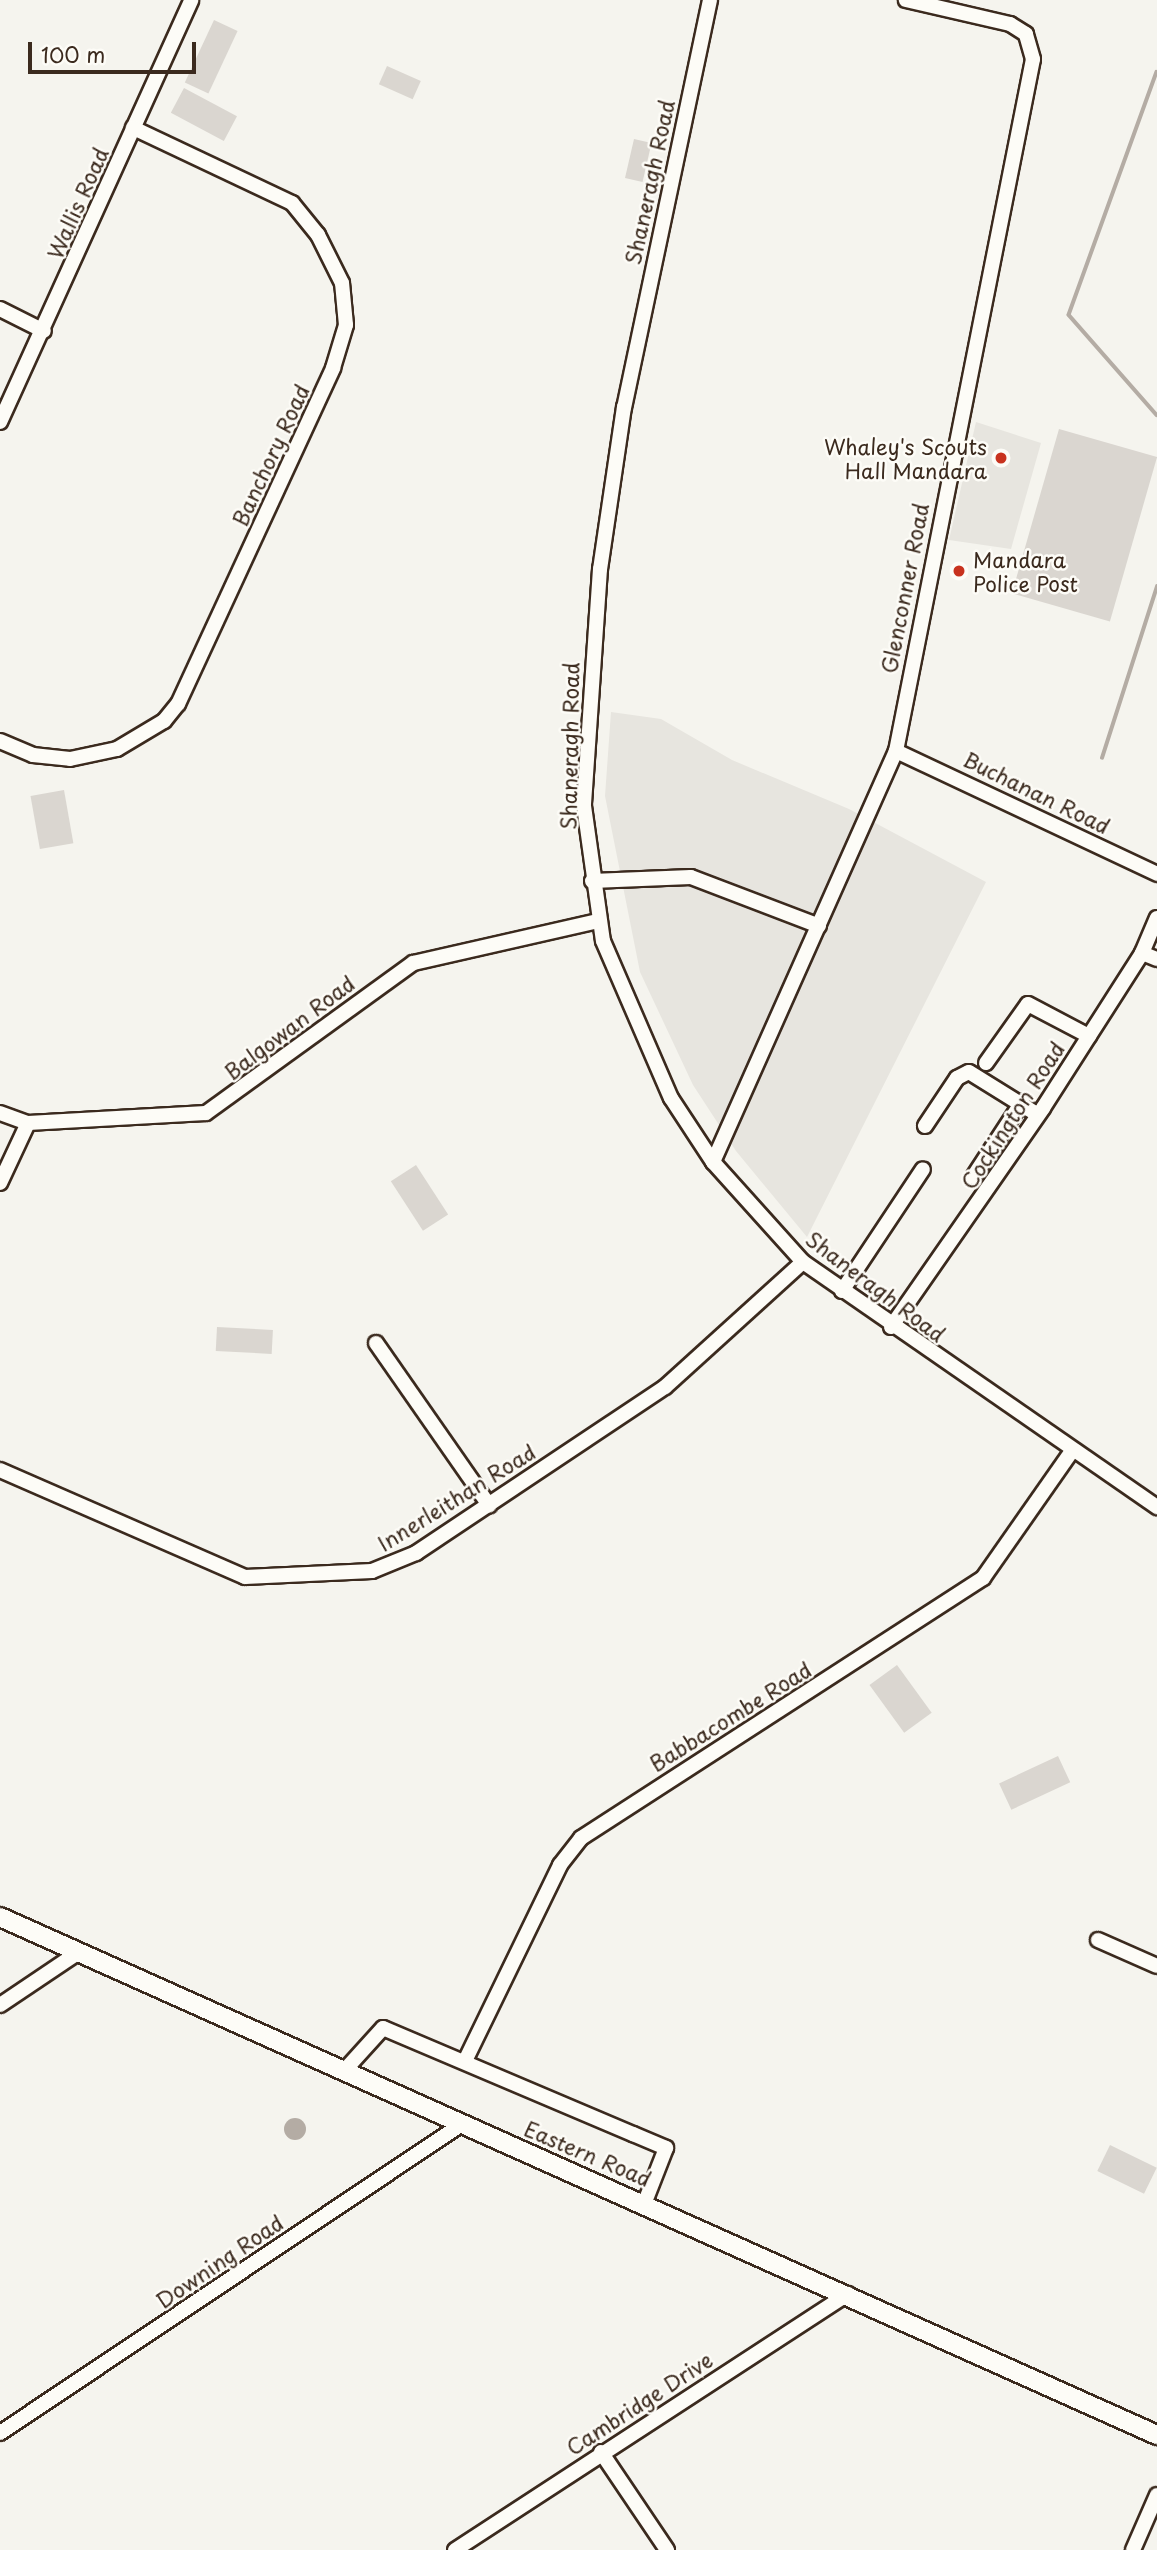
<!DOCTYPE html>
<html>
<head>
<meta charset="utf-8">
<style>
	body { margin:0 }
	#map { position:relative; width:1157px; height:2550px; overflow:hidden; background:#f5f4ee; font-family:"Playpen Sans",sans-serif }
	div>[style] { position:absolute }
	.built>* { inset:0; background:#e7e5df }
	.green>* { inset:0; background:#dad6d0; transform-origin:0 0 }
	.water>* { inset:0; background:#b4aca4 }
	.round { border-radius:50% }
	.stream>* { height:3.5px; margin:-1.75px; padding:0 1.75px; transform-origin:1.75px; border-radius:1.75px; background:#b4aca4 }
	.roads { filter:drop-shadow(2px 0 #3b2a1e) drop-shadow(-2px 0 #3b2a1e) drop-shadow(0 2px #3b2a1e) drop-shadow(0 -2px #3b2a1e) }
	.minor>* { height:14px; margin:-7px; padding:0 7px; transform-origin:7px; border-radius:7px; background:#fdfcf7 }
	.major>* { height:18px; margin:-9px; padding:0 9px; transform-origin:9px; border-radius:9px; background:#fdfcf7 }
	.dots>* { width:19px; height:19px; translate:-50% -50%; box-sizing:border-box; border:4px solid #fdfcf7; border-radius:50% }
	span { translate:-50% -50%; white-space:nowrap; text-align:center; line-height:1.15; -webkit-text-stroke:5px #fdfcf7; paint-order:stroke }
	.street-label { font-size:21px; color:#3b2a1e }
	.poi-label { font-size:21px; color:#3b2a1e }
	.right { translate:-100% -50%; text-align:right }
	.left { translate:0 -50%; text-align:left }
	.scale { position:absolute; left:28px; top:42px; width:168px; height:32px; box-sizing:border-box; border:4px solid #3b2a1e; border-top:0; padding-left:9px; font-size:21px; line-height:24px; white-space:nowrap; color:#3b2a1e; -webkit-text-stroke:5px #fdfcf7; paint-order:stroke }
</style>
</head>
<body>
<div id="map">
	<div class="built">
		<i style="clip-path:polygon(976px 422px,1041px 443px,1011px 549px,949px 540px)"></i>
		<i style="clip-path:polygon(611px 712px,661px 719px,732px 760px,849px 809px,986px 882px,807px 1237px,736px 1151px,693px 1085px,640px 972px,605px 796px)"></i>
	</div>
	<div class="green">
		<i style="left:214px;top:20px;width:26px;height:69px;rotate:25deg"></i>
		<i style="left:387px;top:66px;width:37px;height:20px;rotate:24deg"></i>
		<i style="left:184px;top:88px;width:60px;height:28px;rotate:28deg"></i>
		<i style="left:634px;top:139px;width:18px;height:40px;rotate:13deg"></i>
		<i style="left:1059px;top:429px;width:102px;height:171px;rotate:16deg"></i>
		<i style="left:64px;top:790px;width:54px;height:34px;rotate:80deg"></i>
		<i style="left:416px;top:1165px;width:59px;height:30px;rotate:57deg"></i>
		<i style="left:217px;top:1327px;width:56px;height:24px;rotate:3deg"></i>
		<i style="left:897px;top:1665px;width:59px;height:34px;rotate:54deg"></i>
		<i style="left:1058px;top:1756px;width:29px;height:65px;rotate:65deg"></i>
		<i style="left:1110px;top:2145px;width:52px;height:29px;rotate:26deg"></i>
	</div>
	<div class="water">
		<i class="round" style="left:284px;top:2118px;width:22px;height:22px"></i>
	</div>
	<div class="stream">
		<i style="left:1157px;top:72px;width:258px;rotate:109.9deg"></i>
		<i style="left:1069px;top:315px;width:133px;rotate:48.7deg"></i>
		<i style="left:1102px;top:758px;width:180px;rotate:-72.2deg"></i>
	</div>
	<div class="roads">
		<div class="minor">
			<i style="left:710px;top:0;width:416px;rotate:101.9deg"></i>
			<i style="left:624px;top:407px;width:164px;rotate:98.4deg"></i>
			<i style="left:600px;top:569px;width:238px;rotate:93.9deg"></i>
			<i style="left:584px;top:806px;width:136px;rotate:82deg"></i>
			<i style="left:603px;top:941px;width:171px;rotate:66.6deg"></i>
			<i style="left:671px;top:1098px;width:77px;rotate:56.7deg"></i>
			<i style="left:713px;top:1162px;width:135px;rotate:48deg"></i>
			<i style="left:803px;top:1262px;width:431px;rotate:34.7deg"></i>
			<i style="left:0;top:309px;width:49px;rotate:26.6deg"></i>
			<i style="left:0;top:422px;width:463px;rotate:-65.6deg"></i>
			<i style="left:0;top:741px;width:36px;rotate:23deg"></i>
			<i style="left:33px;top:755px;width:37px;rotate:6deg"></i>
			<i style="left:70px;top:759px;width:48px;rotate:-12deg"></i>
			<i style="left:117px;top:749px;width:55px;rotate:-30.8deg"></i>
			<i style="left:164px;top:721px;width:22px;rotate:-51deg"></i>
			<i style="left:178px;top:704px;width:370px;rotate:-65.2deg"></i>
			<i style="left:333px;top:368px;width:45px;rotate:-73.2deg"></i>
			<i style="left:346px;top:325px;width:42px;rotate:-95.4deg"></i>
			<i style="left:342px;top:283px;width:54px;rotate:-116.6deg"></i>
			<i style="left:318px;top:235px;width:41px;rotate:-129.1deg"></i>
			<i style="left:292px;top:203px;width:176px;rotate:-154.7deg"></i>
			<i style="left:896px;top:751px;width:289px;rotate:25.2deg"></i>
			<i style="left:592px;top:881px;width:99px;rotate:-2.3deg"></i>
			<i style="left:691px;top:877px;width:137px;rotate:20.9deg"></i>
			<i style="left:1142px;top:953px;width:16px;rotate:22deg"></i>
			<i style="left:986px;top:1063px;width:72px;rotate:-54.6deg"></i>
			<i style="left:1028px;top:1004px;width:69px;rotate:27.7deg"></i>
			<i style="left:0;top:1113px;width:30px;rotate:20deg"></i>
			<i style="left:28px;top:1123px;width:178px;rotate:-3.2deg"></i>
			<i style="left:206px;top:1113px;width:256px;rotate:-35.9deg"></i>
			<i style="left:413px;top:963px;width:190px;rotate:-12.8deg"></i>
			<i style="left:925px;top:1126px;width:58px;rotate:-56.3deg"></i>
			<i style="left:957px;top:1078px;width:13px;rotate:-27deg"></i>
			<i style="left:969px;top:1072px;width:81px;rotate:31.9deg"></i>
			<i style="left:713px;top:1162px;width:450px;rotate:-66deg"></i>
			<i style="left:896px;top:751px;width:705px;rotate:-78.8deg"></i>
			<i style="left:1033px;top:59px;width:26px;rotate:-106deg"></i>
			<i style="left:1026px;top:34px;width:19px;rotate:-148deg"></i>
			<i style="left:1010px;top:24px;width:107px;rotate:-167deg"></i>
			<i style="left:973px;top:1177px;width:90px;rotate:-56.8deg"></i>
			<i style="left:0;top:1183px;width:66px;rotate:-65deg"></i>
			<i style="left:842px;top:1291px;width:146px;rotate:-56.4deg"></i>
			<i style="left:891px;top:1327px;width:267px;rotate:-55.2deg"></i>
			<i style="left:1043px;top:1108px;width:184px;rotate:-57.4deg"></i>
			<i style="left:1142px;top:953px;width:38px;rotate:-67deg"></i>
			<i style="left:376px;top:1343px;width:198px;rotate:55.1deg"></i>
			<i style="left:0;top:1470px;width:267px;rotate:23.6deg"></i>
			<i style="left:245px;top:1577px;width:127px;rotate:-2.7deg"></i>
			<i style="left:372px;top:1571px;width:48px;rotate:-22.2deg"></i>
			<i style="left:416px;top:1553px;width:299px;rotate:-33.7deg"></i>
			<i style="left:665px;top:1387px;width:186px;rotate:-42.2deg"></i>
			<i style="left:1098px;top:1940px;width:64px;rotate:23.8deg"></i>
			<i style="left:0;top:2005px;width:95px;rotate:-33.9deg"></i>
			<i style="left:465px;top:2061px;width:218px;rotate:-64.1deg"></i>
			<i style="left:560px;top:1865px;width:34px;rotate:-52deg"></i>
			<i style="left:581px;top:1838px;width:479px;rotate:-32.9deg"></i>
			<i style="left:983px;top:1578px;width:155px;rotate:-55deg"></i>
			<i style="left:344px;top:2071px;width:58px;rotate:-47.8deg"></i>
			<i style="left:383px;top:2028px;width:272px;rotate:23deg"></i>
			<i style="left:633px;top:2134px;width:36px;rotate:23deg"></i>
			<i style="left:666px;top:2148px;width:58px;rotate:111.3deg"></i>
			<i style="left:0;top:2433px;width:556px;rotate:-33.78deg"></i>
			<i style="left:601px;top:2452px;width:118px;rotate:56deg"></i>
			<i style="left:455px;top:2550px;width:469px;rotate:-33.1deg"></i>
			<i style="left:1133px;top:2550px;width:60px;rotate:-66.4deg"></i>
		</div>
		<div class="major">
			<i style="left:0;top:1917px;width:1268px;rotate:24.12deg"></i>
		</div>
	</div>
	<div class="dots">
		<i style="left:1001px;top:458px;background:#c8321e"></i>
		<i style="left:959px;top:571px;background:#c8321e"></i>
	</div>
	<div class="street-label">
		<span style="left:649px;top:182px;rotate:-78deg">Shaneragh Road</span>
		<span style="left:77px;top:203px;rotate:-66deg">Wallis Road</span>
		<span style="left:270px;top:455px;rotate:-65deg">Banchory Road</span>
		<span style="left:904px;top:588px;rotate:-79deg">Glenconner Road</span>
		<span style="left:569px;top:746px;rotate:-89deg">Shaneragh Road</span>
		<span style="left:1037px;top:792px;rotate:26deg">Buchanan Road</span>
		<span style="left:289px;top:1027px;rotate:-37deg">Balgowan Road</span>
		<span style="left:1012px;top:1115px;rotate:-57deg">Cockington Road</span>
		<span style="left:876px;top:1286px;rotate:37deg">Shaneragh Road</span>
		<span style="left:456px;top:1497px;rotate:-32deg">Innerleithan Road</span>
		<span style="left:730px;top:1716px;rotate:-32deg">Babbacombe Road</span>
		<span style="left:588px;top:2153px;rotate:23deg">Eastern Road</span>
		<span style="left:219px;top:2261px;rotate:-34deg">Downing Road</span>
		<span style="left:639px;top:2403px;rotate:-33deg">Cambridge Drive</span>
	</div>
	<div class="poi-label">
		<span class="right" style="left:987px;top:458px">Whaley's Scouts<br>Hall Mandara</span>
		<span class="left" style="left:973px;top:571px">Mandara<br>Police Post</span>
	</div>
	<div class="scale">100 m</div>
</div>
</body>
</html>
